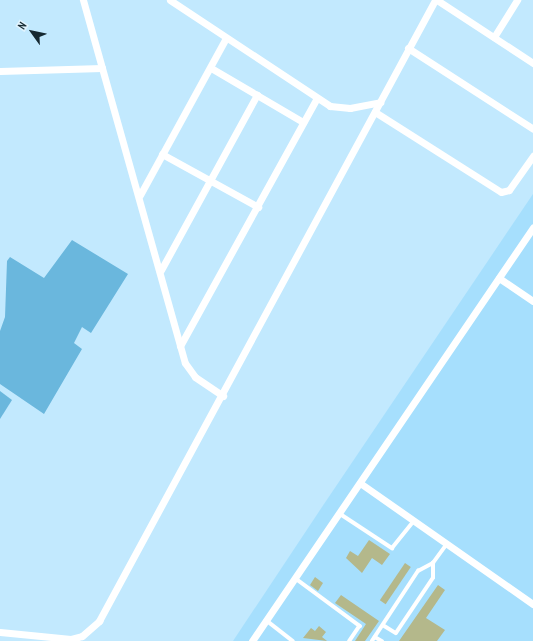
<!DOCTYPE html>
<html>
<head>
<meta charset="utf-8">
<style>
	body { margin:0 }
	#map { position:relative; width:533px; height:641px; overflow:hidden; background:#c2e9fe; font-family:"PT Sans Narrow",sans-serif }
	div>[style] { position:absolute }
	.built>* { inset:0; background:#a6dffd }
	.water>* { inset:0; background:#6ab7dd }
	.building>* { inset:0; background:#b4b88b; transform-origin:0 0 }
	.lane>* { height:3.5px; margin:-1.75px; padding:0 1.75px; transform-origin:1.75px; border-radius:1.75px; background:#fff }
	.street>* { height:7px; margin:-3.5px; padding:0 3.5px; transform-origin:3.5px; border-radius:3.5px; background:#fff }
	span { translate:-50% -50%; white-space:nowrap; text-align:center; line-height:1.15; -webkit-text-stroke:3.5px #e0f3fe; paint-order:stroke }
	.north { position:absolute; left:12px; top:12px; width:40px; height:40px; -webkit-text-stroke:3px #e0f3fe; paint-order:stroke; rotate:303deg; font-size:11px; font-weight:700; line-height:16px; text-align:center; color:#152932 }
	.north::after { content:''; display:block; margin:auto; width:14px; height:18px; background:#152932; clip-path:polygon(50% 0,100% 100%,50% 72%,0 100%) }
</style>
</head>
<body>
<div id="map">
	<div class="built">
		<i style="clip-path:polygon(533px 194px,533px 641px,233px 641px,322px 507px)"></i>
	</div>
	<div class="water">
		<i style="clip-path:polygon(72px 240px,128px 274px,91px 333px,82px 327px,74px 343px,82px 349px,44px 414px,0 384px,0 331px,5px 317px,7px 261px,10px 257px,44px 278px)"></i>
		<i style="clip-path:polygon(0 391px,12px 400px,0 419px)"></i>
	</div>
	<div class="building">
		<i style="clip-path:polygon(369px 540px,390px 554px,382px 565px,372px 558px,362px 573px,346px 558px,350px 551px,358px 556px)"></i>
		<i style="left:405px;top:563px;width:7px;height:45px;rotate:34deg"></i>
		<i style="clip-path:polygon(315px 577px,323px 583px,318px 591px,310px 585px)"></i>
		<i style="clip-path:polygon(438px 585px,445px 590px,426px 618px,445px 630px,437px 641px,399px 641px)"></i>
		<i style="clip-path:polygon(341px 595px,379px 621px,365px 641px,355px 641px,366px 624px,335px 603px)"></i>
		<i style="clip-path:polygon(319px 626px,326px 632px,322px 637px,327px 641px,303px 638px,311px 628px,315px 631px)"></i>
	</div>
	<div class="lane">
		<i style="left:339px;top:513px;width:64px;rotate:33.4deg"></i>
		<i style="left:392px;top:548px;width:35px;rotate:-51deg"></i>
		<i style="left:295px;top:578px;width:81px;rotate:36.4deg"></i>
		<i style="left:360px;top:626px;width:18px;rotate:124deg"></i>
		<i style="left:266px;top:620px;width:34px;rotate:38deg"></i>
		<i style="left:383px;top:625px;width:15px;rotate:32deg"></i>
		<i style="left:396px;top:633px;width:66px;rotate:-56.1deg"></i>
		<i style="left:433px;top:578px;width:15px;rotate:-90deg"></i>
		<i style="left:375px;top:637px;width:8px;rotate:30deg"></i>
		<i style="left:372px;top:641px;width:84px;rotate:-56.7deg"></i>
		<i style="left:418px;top:571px;width:17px;rotate:-28deg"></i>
		<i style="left:433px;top:563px;width:24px;rotate:-54deg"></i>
	</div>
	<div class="street">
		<i style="left:170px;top:0;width:192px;rotate:33.5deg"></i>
		<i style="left:330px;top:106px;width:20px;rotate:6deg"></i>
		<i style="left:350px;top:108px;width:31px;rotate:-11deg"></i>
		<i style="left:437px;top:0;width:115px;rotate:33.3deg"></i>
		<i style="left:494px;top:37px;width:44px;rotate:-58.1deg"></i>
		<i style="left:408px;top:48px;width:149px;rotate:32.9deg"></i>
		<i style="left:102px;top:68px;width:306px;rotate:74.3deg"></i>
		<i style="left:185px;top:363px;width:17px;rotate:54deg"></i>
		<i style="left:195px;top:377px;width:34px;rotate:34deg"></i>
		<i style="left:211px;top:68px;width:107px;rotate:30.4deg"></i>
		<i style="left:0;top:71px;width:102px;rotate:-1.7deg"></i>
		<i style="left:102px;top:68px;width:71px;rotate:-105.6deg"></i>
		<i style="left:375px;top:112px;width:149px;rotate:32.4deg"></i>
		<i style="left:501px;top:192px;width:8px;rotate:-14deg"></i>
		<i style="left:509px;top:190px;width:42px;rotate:-54.8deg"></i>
		<i style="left:162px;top:154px;width:110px;rotate:28.9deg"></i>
		<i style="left:140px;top:195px;width:179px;rotate:-61.3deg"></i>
		<i style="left:161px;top:270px;width:200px;rotate:-61.3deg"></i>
		<i style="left:499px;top:278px;width:41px;rotate:34.1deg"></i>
		<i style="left:180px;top:346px;width:283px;rotate:-61.1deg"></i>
		<i style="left:360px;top:483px;width:211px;rotate:35deg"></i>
		<i style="left:0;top:632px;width:71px;rotate:5.6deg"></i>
		<i style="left:71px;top:639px;width:11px;rotate:-15deg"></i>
		<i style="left:82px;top:636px;width:23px;rotate:-41deg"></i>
		<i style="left:99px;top:621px;width:706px;rotate:-61.58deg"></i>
		<i style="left:252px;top:641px;width:500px;rotate:-55.8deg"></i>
	</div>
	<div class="north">N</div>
</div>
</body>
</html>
